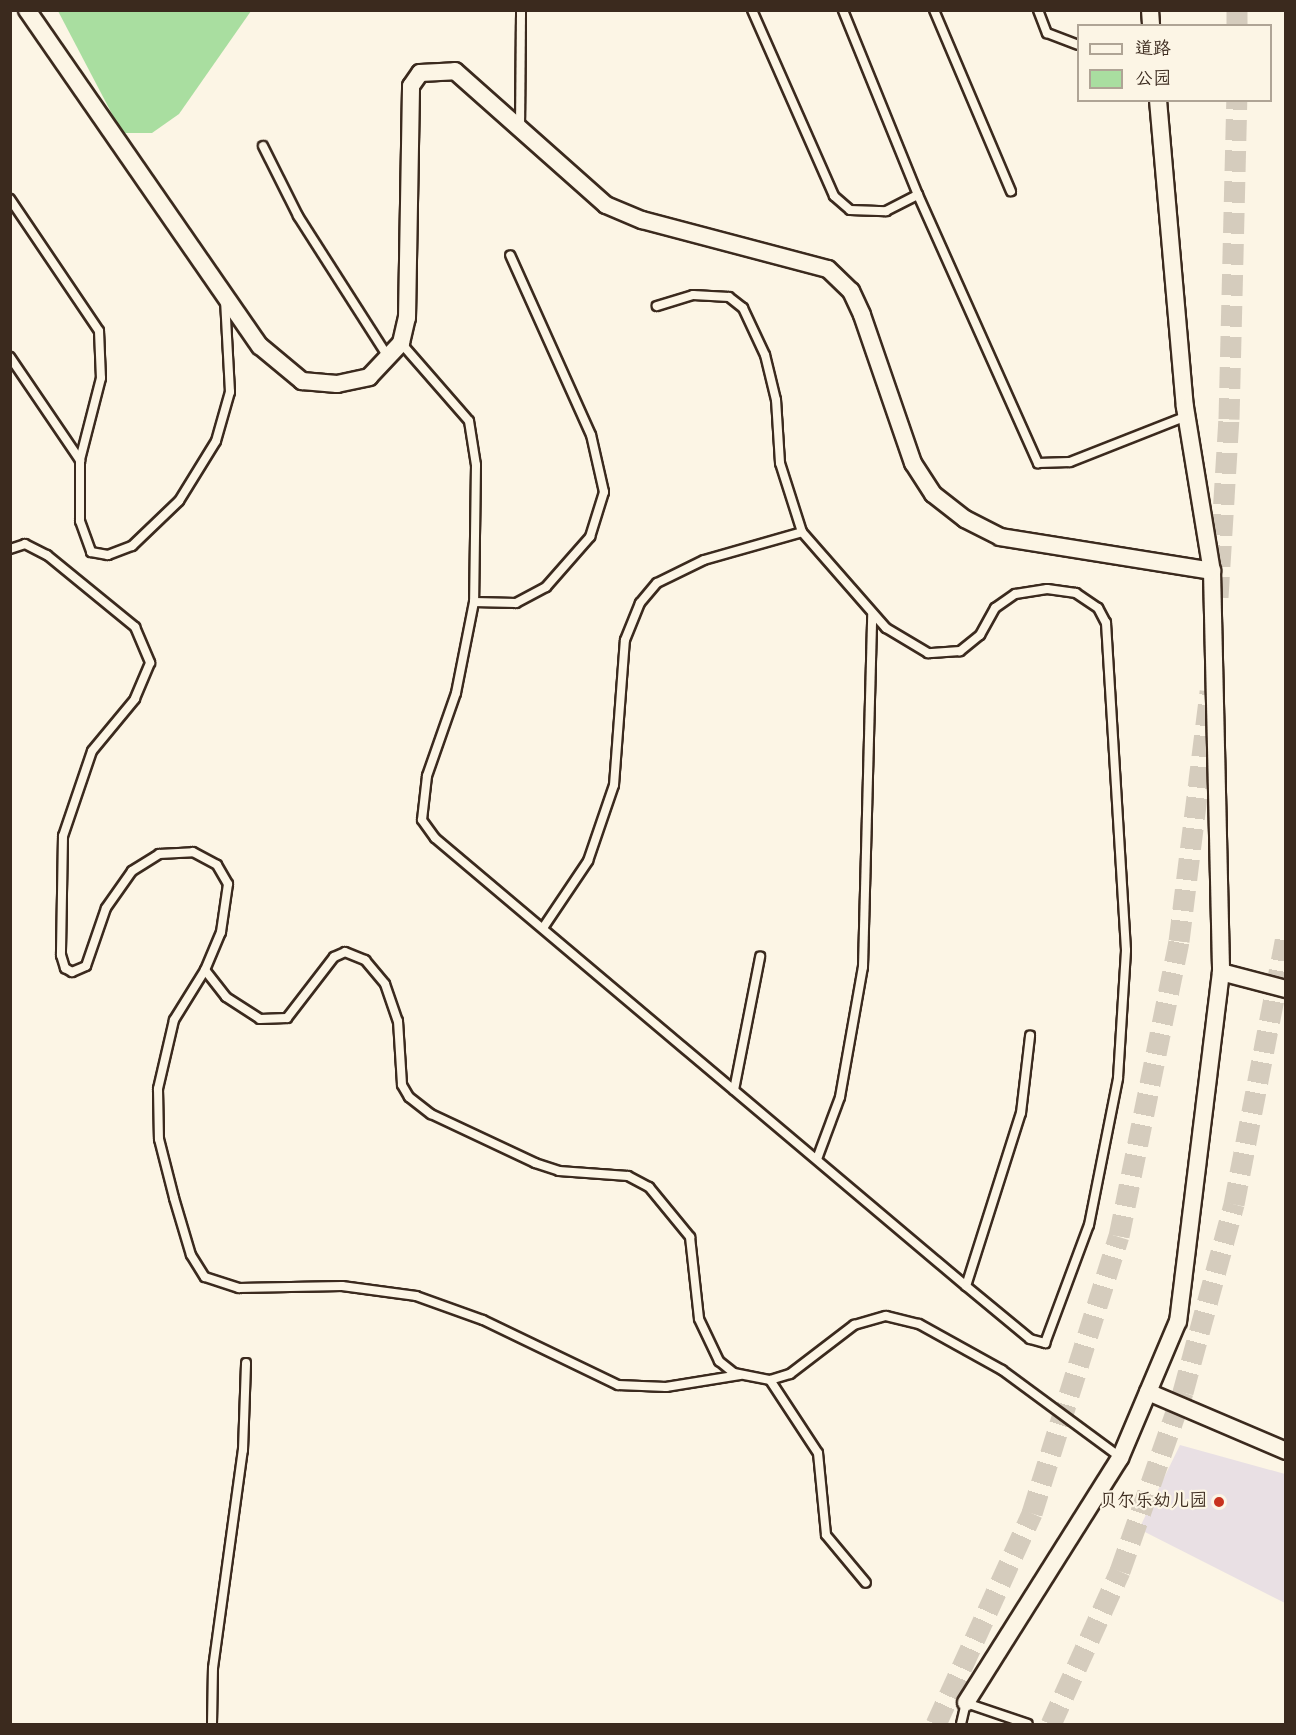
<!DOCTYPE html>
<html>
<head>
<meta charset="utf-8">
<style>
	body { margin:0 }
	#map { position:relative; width:1296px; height:1735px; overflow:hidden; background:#fcf5e5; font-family:Kalam,"LXGW WenKai TC",sans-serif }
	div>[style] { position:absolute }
	.built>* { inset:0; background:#e9e0e4 }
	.green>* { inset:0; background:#a9dea0 }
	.tertiary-tunnel>* { height:21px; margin-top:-10.5px; transform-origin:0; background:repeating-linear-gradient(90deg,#d5ccbd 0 21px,transparent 0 31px) }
	.roads { filter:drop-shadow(2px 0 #3b2a1e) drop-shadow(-2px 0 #3b2a1e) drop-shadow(0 2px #3b2a1e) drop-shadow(0 -2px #3b2a1e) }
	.service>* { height:8px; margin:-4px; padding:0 4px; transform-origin:4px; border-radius:4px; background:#fcf5e5 }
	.minor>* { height:16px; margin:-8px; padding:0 8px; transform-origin:8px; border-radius:8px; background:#fcf5e5 }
	.dots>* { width:16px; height:16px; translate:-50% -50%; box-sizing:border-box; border:3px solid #fcf5e5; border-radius:50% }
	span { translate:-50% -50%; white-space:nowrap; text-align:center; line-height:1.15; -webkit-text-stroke:4.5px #fcf5e5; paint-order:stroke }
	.poi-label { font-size:18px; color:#3b2a1e }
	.right { translate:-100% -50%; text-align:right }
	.frame { position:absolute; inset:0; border:12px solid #3b2a1e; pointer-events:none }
	.legend { position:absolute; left:1077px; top:24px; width:195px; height:78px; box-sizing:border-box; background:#fcf5e5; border:2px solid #afa495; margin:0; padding:8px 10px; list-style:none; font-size:18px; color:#3b2a1e }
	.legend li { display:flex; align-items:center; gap:12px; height:30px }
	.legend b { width:30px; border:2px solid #afa495 }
</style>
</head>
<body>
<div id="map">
	<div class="built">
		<i style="clip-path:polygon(1180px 1445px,1285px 1474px,1285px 1603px,1139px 1529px)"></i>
	</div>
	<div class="green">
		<i style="clip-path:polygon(58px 11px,251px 11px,179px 114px,152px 133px,122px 133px)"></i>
	</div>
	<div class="tertiary-tunnel">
		<i style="left:1237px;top:10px;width:16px;rotate:90deg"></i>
		<i style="left:1218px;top:597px;width:178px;rotate:-86.5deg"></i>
		<i style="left:1229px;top:419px;width:319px;rotate:-88.6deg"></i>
		<i style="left:936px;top:1724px;width:232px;rotate:-65.5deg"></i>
		<i style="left:1032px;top:1513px;width:290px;rotate:-72.6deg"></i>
		<i style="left:1119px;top:1236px;width:301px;rotate:-78.5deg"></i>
		<i style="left:1179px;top:941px;width:252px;rotate:-82.9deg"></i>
		<i style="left:1051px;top:1724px;width:168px;rotate:-65.7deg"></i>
		<i style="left:1120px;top:1571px;width:190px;rotate:-70.6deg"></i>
		<i style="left:1183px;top:1392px;width:195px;rotate:-74.8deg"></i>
		<i style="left:1234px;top:1204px;width:272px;rotate:-79deg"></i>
	</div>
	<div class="roads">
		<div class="service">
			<i style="left:752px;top:10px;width:203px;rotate:66.2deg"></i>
			<i style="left:834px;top:196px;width:21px;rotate:41deg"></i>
			<i style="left:850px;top:210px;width:36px;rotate:2deg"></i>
			<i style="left:886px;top:211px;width:36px;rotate:-27deg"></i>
			<i style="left:918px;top:195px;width:200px;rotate:-112.1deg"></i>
			<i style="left:934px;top:10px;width:197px;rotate:67deg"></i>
			<i style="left:1038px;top:10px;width:25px;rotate:69deg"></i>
			<i style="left:1047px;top:33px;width:33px;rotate:21deg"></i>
			<i style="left:520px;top:129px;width:119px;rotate:-89.5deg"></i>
			<i style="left:263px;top:146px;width:78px;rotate:63.4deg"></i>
			<i style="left:298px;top:216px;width:167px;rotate:57.4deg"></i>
			<i style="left:918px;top:195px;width:294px;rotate:65.9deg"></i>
			<i style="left:1038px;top:463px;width:32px;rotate:-2deg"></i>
			<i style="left:1070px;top:462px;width:126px;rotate:-21.5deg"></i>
			<i style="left:10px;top:199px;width:159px;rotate:56deg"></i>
			<i style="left:99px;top:331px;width:47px;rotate:87.6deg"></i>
			<i style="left:101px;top:378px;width:85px;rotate:104.4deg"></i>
			<i style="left:80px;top:460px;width:61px;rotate:90deg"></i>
			<i style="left:80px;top:521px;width:33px;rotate:70deg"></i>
			<i style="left:91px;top:552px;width:17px;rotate:10deg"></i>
			<i style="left:108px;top:555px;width:26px;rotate:-21deg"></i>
			<i style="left:132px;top:546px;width:65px;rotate:-43.8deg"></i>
			<i style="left:179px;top:501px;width:70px;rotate:-58.3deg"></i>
			<i style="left:216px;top:441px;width:51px;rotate:-74.1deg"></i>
			<i style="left:230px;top:392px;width:92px;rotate:-93.1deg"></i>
			<i style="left:401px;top:343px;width:103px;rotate:48.9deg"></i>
			<i style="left:469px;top:421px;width:45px;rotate:81deg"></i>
			<i style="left:476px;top:465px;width:137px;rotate:90.8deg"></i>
			<i style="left:474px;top:602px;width:93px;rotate:101.2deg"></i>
			<i style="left:456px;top:693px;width:88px;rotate:109.3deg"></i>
			<i style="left:427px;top:776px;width:44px;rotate:96.5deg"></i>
			<i style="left:422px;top:820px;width:22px;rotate:54deg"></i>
			<i style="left:435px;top:838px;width:695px;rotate:40.15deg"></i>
			<i style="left:966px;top:1286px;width:83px;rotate:39.6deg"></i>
			<i style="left:1030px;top:1339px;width:16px;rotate:15deg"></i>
			<i style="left:1045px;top:1343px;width:126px;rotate:-69.6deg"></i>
			<i style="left:1089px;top:1225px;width:150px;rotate:-78.8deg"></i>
			<i style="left:1118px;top:1078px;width:128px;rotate:-86.4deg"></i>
			<i style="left:1126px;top:950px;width:328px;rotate:-93.5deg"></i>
			<i style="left:1106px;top:623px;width:17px;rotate:-118deg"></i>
			<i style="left:1098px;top:608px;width:27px;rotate:-146deg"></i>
			<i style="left:1076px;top:593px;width:29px;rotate:-172deg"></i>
			<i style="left:1047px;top:589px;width:32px;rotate:171deg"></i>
			<i style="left:1015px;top:594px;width:24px;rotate:145deg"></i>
			<i style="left:995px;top:608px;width:31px;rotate:119deg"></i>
			<i style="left:980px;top:635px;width:26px;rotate:141deg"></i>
			<i style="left:960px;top:651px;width:32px;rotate:176deg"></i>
			<i style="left:928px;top:653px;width:49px;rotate:-149.2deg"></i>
			<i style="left:886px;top:628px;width:128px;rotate:-131.2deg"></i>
			<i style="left:802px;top:532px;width:72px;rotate:-107.7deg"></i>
			<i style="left:780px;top:463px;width:63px;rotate:-93.6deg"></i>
			<i style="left:776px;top:400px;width:46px;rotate:-103.7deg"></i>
			<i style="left:765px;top:355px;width:52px;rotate:-115.1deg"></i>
			<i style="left:743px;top:308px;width:18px;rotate:-142deg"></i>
			<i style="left:729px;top:297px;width:36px;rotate:-177deg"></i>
			<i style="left:693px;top:295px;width:38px;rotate:163deg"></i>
			<i style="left:10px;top:357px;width:125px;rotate:55.8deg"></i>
			<i style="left:10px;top:549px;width:16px;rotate:-18deg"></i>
			<i style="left:25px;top:544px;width:25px;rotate:27deg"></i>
			<i style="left:47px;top:555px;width:114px;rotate:39.3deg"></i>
			<i style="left:135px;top:627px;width:39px;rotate:67deg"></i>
			<i style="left:150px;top:663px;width:39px;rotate:113deg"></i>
			<i style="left:135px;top:699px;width:67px;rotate:129.6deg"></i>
			<i style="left:92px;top:751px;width:90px;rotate:108.8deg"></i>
			<i style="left:63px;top:836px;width:119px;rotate:91deg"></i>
			<i style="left:61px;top:955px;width:14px;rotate:73deg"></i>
			<i style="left:65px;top:968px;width:8px;rotate:30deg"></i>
			<i style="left:72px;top:972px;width:15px;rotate:-23deg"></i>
			<i style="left:86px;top:966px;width:61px;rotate:-71deg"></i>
			<i style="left:106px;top:908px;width:45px;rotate:-54.9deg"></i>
			<i style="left:132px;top:871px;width:32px;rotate:-32deg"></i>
			<i style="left:159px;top:854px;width:34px;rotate:-3deg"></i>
			<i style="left:193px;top:852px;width:27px;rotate:28deg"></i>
			<i style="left:217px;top:865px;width:22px;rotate:60deg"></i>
			<i style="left:228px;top:884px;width:49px;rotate:98.3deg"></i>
			<i style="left:221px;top:932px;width:41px;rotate:112.8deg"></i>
			<i style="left:205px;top:970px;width:34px;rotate:52deg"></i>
			<i style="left:226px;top:997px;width:40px;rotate:32.9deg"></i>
			<i style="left:260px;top:1019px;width:27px;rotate:-2deg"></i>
			<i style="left:287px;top:1018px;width:77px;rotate:-52.4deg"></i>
			<i style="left:334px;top:957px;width:12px;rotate:-24deg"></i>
			<i style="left:345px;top:952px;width:22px;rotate:22deg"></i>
			<i style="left:365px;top:960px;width:31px;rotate:50deg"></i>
			<i style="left:385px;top:984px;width:39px;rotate:71deg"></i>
			<i style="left:398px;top:1021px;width:64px;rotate:86.4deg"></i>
			<i style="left:402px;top:1085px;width:14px;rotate:60deg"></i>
			<i style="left:409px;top:1097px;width:28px;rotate:38deg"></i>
			<i style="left:431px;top:1114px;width:115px;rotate:25.2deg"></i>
			<i style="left:535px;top:1163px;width:25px;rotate:18deg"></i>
			<i style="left:559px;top:1171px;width:69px;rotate:4.1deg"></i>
			<i style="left:628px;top:1176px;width:24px;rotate:28deg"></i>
			<i style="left:649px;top:1187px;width:65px;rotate:50.6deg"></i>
			<i style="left:690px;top:1237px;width:82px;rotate:83.7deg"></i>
			<i style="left:699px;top:1319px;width:47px;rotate:64.5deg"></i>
			<i style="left:719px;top:1361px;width:19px;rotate:39deg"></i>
			<i style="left:734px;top:1373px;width:37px;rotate:11deg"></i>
			<i style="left:770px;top:1380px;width:21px;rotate:-17deg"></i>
			<i style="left:790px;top:1374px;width:81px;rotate:-37.4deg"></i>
			<i style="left:854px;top:1325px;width:33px;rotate:-16deg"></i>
			<i style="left:886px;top:1316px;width:34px;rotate:14deg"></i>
			<i style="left:919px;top:1324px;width:95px;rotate:29deg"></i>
			<i style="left:1002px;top:1370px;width:147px;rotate:36.4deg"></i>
			<i style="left:474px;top:602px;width:42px;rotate:1.4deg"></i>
			<i style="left:516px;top:603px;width:34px;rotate:-28deg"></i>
			<i style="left:546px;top:587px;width:67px;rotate:-48.7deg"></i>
			<i style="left:590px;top:537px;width:47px;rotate:-72.7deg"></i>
			<i style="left:604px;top:492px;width:58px;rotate:-102.8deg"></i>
			<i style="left:591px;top:435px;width:197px;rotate:-114.2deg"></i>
			<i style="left:543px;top:928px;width:81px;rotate:-56.1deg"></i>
			<i style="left:588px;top:861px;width:80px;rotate:-71.1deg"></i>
			<i style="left:614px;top:785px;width:145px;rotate:-85.7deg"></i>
			<i style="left:625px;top:640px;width:40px;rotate:-68deg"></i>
			<i style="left:640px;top:603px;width:26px;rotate:-50deg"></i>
			<i style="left:657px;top:583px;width:52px;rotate:-26.1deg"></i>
			<i style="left:704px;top:560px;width:102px;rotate:-15.9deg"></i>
			<i style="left:205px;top:970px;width:59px;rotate:121.8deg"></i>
			<i style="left:174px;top:1020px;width:71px;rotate:103.1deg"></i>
			<i style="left:158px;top:1089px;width:50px;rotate:88.9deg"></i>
			<i style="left:159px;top:1139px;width:61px;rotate:75.7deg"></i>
			<i style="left:174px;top:1198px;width:59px;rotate:73.4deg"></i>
			<i style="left:191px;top:1255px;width:26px;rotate:58deg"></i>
			<i style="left:205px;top:1277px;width:36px;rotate:18deg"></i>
			<i style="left:239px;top:1288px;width:103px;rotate:-1.1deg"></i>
			<i style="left:342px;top:1286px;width:75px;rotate:7.7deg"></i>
			<i style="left:416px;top:1296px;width:71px;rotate:19.7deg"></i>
			<i style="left:483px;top:1320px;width:150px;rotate:25.7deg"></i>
			<i style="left:618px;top:1385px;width:48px;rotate:2.4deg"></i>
			<i style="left:666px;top:1387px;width:75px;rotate:-9.2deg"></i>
			<i style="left:734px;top:1090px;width:136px;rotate:-78.9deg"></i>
			<i style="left:817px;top:1159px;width:66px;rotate:-69.6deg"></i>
			<i style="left:840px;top:1097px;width:132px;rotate:-80deg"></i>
			<i style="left:863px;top:967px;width:352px;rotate:-88.5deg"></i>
			<i style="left:966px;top:1286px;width:182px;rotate:-72.4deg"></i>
			<i style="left:1021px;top:1113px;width:78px;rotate:-83.3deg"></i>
			<i style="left:770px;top:1380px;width:87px;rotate:56.7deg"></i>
			<i style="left:818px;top:1453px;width:82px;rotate:84.4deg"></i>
			<i style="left:826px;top:1535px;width:62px;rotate:50.2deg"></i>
			<i style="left:212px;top:1724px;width:56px;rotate:-89deg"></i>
			<i style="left:213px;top:1668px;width:220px;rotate:-82.2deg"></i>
			<i style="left:243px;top:1450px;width:87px;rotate:-88deg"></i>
			<i style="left:961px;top:1724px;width:22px;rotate:-77deg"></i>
			<i style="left:966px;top:1703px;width:65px;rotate:18.7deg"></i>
		</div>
		<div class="minor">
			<i style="left:27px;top:10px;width:409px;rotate:55.3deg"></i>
			<i style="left:260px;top:346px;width:55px;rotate:39.8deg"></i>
			<i style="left:302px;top:381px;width:35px;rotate:5deg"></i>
			<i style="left:337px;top:384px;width:33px;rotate:-12deg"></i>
			<i style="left:369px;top:377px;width:47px;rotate:-46.7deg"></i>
			<i style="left:401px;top:343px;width:26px;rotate:-77deg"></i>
			<i style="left:407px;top:318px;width:232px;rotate:-89deg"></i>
			<i style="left:411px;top:86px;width:16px;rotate:-55deg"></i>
			<i style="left:420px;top:73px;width:35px;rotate:-3deg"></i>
			<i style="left:455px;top:71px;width:202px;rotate:41.6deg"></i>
			<i style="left:606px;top:205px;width:39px;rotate:23deg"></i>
			<i style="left:642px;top:220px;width:192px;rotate:14.8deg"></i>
			<i style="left:828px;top:269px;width:32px;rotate:44deg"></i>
			<i style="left:851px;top:291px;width:26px;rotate:65deg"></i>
			<i style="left:862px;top:315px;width:157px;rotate:71deg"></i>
			<i style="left:913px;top:463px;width:37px;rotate:57deg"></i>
			<i style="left:933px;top:494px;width:41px;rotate:38deg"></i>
			<i style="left:965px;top:519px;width:39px;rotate:27deg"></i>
			<i style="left:1000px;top:537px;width:215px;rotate:9.1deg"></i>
			<i style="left:1212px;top:571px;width:401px;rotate:88.7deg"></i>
			<i style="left:1221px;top:972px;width:352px;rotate:97deg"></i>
			<i style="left:1178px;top:1321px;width:149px;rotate:112.9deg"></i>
			<i style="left:1120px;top:1458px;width:289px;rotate:122.2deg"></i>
			<i style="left:1150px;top:10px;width:16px;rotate:86deg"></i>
			<i style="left:1158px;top:100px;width:308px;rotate:85deg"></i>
			<i style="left:1185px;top:407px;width:166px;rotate:80.7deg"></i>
			<i style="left:1221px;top:972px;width:67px;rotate:14.7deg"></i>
			<i style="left:1148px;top:1392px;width:150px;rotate:23.1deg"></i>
		</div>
	</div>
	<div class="dots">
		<i style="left:1219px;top:1502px;background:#c8321e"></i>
	</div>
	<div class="poi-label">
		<span class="right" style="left:1207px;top:1502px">贝尔乐幼儿园</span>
	</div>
	<div class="frame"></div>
	<ul class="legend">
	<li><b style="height:8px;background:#fcf5e5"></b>道路</li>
	<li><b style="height:16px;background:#a9dea0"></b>公园</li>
	</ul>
</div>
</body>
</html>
